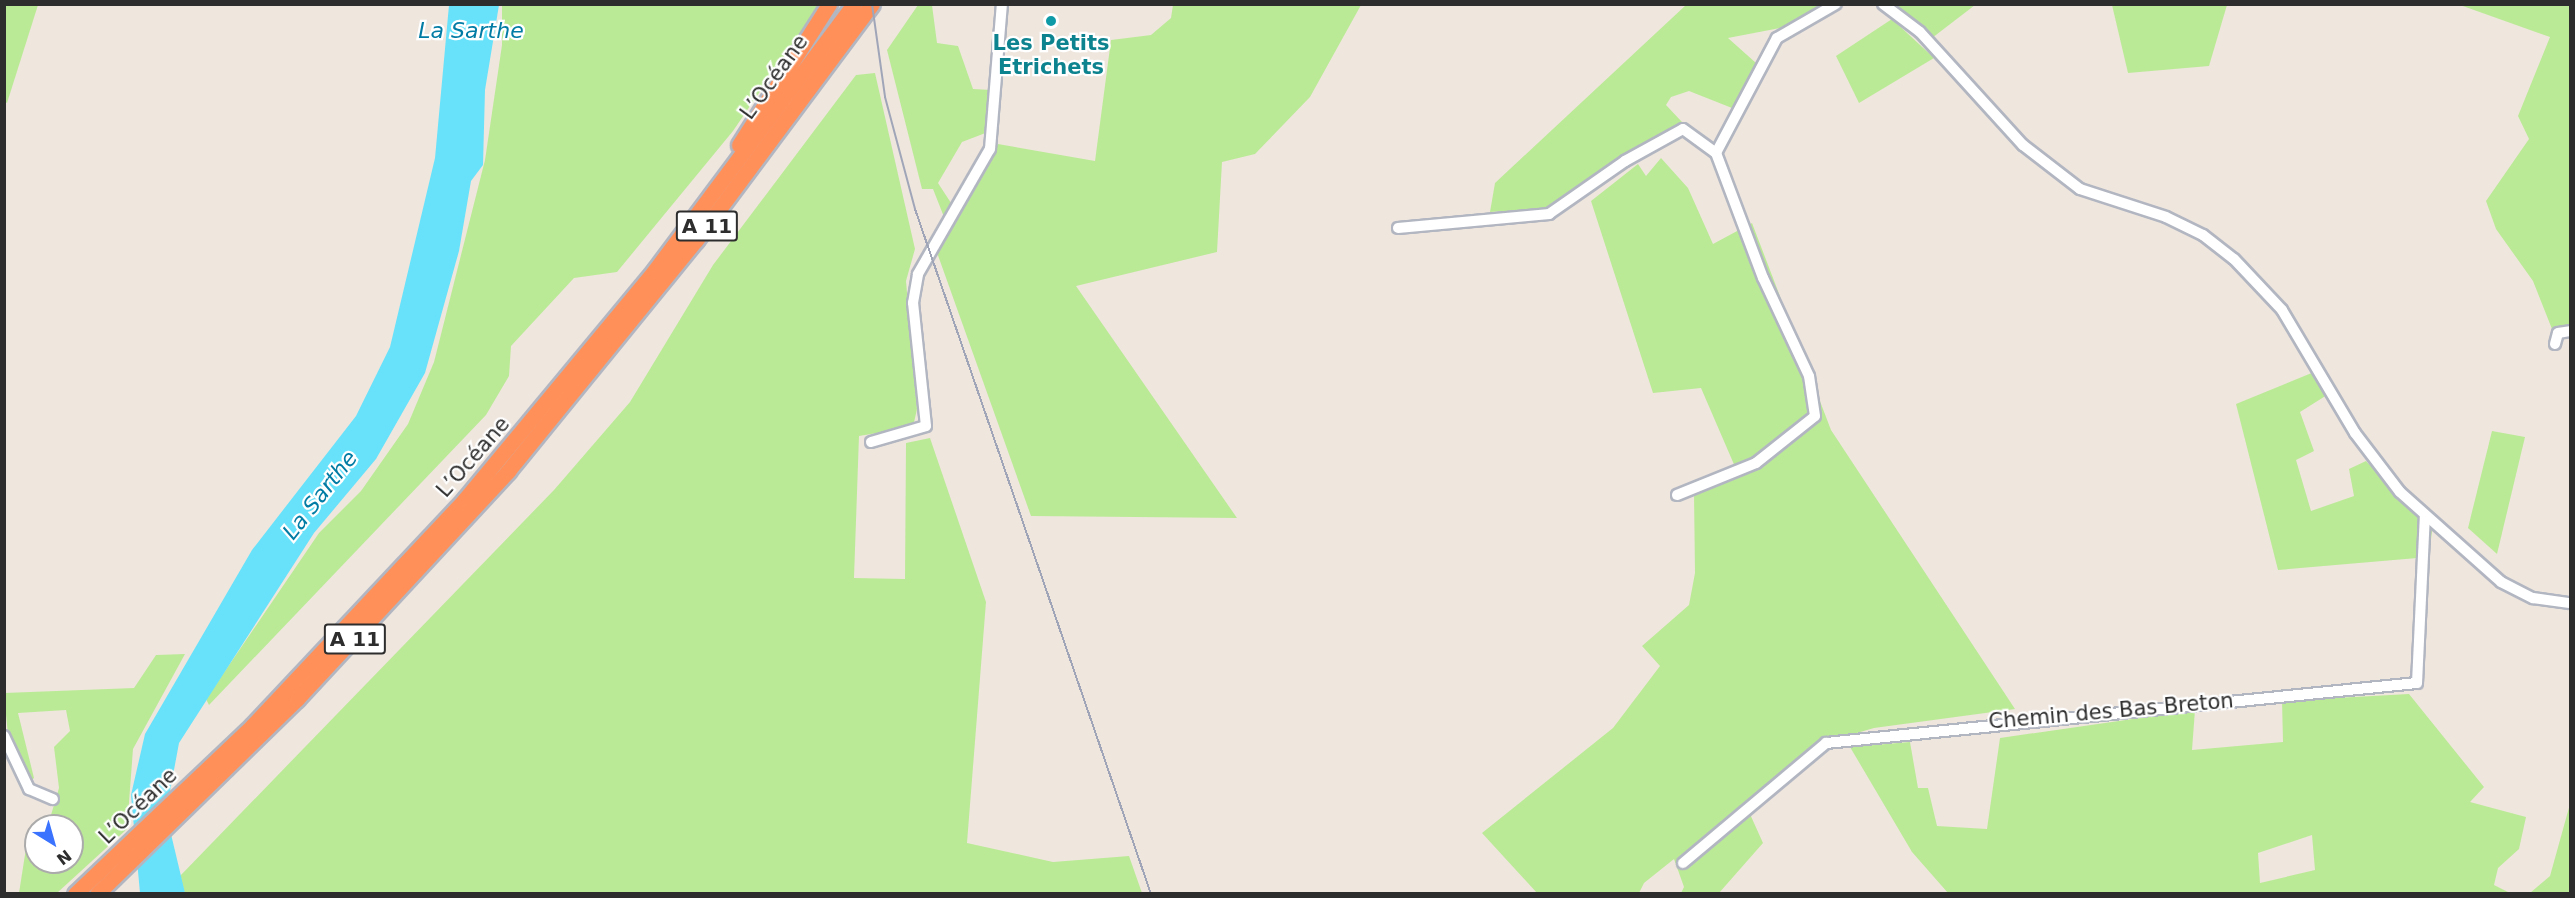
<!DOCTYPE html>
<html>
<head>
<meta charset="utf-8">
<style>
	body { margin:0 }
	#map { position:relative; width:2575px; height:898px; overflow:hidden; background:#efe6de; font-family:"DejaVu Sans",sans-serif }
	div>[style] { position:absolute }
	.green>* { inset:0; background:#bbea96 }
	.water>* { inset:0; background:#68e2fa }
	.roads { filter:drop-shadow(2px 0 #b2b6c1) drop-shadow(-2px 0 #b2b6c1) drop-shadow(0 2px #b2b6c1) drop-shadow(0 -2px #b2b6c1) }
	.minor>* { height:10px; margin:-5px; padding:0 5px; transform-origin:5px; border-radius:5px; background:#fff }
	.highway>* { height:15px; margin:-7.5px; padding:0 7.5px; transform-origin:7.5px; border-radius:7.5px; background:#ff9059 }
	.rail>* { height:2px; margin:-1px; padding:0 1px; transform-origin:1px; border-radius:1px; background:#a0a6b8 }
	.dots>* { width:16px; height:16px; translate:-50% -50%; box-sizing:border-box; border:3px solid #fff; border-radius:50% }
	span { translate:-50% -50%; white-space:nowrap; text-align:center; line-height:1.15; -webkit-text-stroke:4.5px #fff; paint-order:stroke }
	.shield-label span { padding:2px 4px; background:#fff; border:2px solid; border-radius:4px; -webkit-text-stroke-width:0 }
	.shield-label { font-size:20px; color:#2d2d2d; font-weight:700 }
	.culture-label { font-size:21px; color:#0d838f; font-weight:700 }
	.street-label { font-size:21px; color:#2d2d2d }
	.water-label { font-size:22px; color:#027ca4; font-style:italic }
	.frame { position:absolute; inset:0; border:6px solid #2d2d2d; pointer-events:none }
	.north { position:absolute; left:24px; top:814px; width:60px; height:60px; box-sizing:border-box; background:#fff; border:2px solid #ababab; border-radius:50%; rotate:143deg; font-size:16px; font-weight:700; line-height:24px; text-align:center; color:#2d2d2d }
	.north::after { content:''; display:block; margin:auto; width:21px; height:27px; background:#3b73ff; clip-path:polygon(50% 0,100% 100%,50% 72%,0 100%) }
</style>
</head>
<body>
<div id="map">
	<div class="green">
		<i style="clip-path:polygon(4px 5px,38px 5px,7px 103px,4px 101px)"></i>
		<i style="clip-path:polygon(502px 5px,819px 5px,733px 131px,617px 272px,574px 278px,511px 346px,509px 376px,486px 415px,209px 705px,206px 699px,319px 533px,361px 491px,408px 424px,434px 362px,485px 160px,502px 45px)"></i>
		<i style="clip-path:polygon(918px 5px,932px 5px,937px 43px,958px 46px,973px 89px,991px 90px,988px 132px,962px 142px,938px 183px,953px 206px,944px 217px,933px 189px,922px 189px,887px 50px)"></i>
		<i style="clip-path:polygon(1173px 5px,1361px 5px,1310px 97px,1255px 154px,1222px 162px,1217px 252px,1076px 286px,1237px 518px,1031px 516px,935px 247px,998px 144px,1095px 161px,1111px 40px,1151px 35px,1171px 18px)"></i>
		<i style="clip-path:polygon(1686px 5px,1829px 5px,1780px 28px,1728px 38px,1756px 63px,1732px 108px,1689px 91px,1671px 97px,1666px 105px,1682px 122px,1640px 145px,1556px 208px,1490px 212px,1495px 183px)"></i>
		<i style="clip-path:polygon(1892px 5px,1975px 5px,1932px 38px)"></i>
		<i style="clip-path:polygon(2112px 5px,2227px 5px,2209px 66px,2128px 73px)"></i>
		<i style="clip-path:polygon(2460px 5px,2570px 5px,2570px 326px,2552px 329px,2533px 281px,2496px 229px,2486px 201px,2529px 139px,2518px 116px,2550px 37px)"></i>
		<i style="clip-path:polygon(1892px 19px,1934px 58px,1859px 103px,1836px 56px)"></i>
		<i style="clip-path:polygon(875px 73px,915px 249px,906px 281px,917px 409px,913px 427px,859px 436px,854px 578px,905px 579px,906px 443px,930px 438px,986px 602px,967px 843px,1053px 862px,1129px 856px,1142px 893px,185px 894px,180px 876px,554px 490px,630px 402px,713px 265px,856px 75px)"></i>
		<i style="clip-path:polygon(1661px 158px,1688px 188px,1713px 244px,1752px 223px,1831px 430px,2015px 709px,1874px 728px,1812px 746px,1745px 803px,1763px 843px,1719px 893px,1681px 893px,1684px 887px,1674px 859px,1644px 883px,1639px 893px,1537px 893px,1482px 833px,1613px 728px,1660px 666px,1642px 646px,1689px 605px,1695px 573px,1694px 494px,1739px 476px,1701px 388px,1653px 393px,1591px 201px,1638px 164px,1646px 176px)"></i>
		<i style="clip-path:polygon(2314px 372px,2327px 395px,2300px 412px,2314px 451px,2296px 460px,2311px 511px,2354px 496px,2349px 469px,2366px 461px,2432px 531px,2429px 557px,2278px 570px,2236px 404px)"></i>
		<i style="clip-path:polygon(2492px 431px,2525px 437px,2497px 554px,2468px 528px)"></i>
		<i style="clip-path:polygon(evenodd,185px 654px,133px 749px,127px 829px,57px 893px,19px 893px,29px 829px,51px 815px,59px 788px,54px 747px,70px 731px,66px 710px,18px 713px,34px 778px,27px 784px,9px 746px,4px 693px,134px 688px,156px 655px,185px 654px,36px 826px,72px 826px,72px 862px,36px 862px,36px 826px)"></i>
		<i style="clip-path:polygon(evenodd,2409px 694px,2484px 787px,2470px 802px,2526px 817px,2519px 849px,2498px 868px,2494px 885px,2510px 893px,1948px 893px,1912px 852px,1850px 747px,1910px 742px,1918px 788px,1928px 788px,1937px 826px,1987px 829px,2000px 738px,2195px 710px,2192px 750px,2283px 742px,2282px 701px,2409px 694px,2312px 835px,2315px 870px,2260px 883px,2258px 853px,2312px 835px)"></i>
		<i style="clip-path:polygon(2570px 804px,2570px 893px,2530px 893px,2550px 876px)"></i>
	</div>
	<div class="water">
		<i style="clip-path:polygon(449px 5px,499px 5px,485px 90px,483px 165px,471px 181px,459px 251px,425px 373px,376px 459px,314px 533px,179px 743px,166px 813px,185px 893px,140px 893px,131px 795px,145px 734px,252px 550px,356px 416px,390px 347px,435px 158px)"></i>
	</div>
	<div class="roads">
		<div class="minor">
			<i style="left:1883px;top:4px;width:46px;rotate:37.1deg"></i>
			<i style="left:1920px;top:32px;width:153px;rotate:47.7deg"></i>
			<i style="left:2023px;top:145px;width:72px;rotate:37.7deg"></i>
			<i style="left:2080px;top:189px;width:90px;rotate:18deg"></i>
			<i style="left:2166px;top:217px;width:41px;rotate:25.9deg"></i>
			<i style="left:2203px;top:235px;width:39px;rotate:38deg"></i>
			<i style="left:2234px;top:259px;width:70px;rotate:46.7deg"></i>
			<i style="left:2282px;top:310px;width:143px;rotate:59.3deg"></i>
			<i style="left:2355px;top:433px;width:74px;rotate:52.7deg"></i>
			<i style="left:2400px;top:492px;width:135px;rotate:41.7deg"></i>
			<i style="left:2501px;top:582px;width:36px;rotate:27deg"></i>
			<i style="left:2533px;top:598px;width:37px;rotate:8deg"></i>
			<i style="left:1398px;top:228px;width:152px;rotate:-5.3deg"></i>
			<i style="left:1549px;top:214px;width:93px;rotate:-34.9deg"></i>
			<i style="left:1625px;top:161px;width:66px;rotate:-28.9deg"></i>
			<i style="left:1683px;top:129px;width:41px;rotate:36deg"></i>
			<i style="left:2555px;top:344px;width:11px;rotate:-75deg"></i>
			<i style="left:2558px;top:333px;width:12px;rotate:-9deg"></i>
			<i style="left:871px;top:442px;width:57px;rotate:-16.2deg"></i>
			<i style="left:926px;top:426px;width:124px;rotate:-96deg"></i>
			<i style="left:913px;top:303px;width:29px;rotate:-80deg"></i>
			<i style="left:918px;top:274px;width:144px;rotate:-60.1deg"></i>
			<i style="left:990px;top:149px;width:145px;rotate:-85.3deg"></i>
			<i style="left:1677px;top:495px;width:85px;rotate:-22.1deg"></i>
			<i style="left:1756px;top:463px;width:75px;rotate:-38.5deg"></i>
			<i style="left:1815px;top:416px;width:40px;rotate:-98.5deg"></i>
			<i style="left:1809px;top:376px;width:108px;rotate:-115.1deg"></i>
			<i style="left:1763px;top:278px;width:134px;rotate:-110.6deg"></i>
			<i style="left:1716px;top:153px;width:130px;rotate:-62.1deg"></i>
			<i style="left:1777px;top:38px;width:68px;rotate:-30deg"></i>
			<i style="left:4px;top:736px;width:59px;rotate:64.7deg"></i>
			<i style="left:29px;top:789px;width:26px;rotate:23deg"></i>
			<i style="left:1683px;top:863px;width:187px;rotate:-40deg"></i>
			<i style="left:1826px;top:743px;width:594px;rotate:-5.8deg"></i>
			<i style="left:2417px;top:683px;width:167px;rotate:-87.3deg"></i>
		</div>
		<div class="highway">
			<i style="left:739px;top:145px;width:167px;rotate:-57.4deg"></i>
			<i style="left:75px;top:894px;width:245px;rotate:-43.5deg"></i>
			<i style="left:253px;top:725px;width:310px;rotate:-46.8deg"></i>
			<i style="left:465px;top:499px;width:298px;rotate:-50.3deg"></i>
			<i style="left:655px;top:270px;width:332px;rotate:-53.2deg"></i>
			<i style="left:97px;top:894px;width:279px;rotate:-44.3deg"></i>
			<i style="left:297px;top:699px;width:311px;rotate:-47.2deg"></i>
			<i style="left:508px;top:471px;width:298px;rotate:-50.9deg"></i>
			<i style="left:696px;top:240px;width:294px;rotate:-53.3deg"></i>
		</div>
	</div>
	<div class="rail">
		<i style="left:872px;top:4px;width:94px;rotate:82deg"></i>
		<i style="left:885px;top:97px;width:116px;rotate:75deg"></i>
		<i style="left:915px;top:209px;width:725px;rotate:70.99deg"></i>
	</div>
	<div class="dots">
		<i style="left:1051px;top:21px;background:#0f9aa8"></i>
	</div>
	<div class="shield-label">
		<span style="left:707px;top:226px">A 11</span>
		<span style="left:355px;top:639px">A 11</span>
	</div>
	<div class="culture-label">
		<span style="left:1051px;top:55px">Les Petits<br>Etrichets</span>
	</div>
	<div class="street-label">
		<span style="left:774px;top:77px;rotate:-54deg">L’Océane</span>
		<span style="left:473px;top:457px;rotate:-49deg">L’Océane</span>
		<span style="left:2111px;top:711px;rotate:-5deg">Chemin des Bas Breton</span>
		<span style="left:138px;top:806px;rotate:-44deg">L’Océane</span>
	</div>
	<div class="water-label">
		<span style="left:471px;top:31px">La Sarthe</span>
		<span style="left:320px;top:495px;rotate:-52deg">La Sarthe</span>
	</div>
	<div class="frame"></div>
	<div class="north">N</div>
</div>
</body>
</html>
